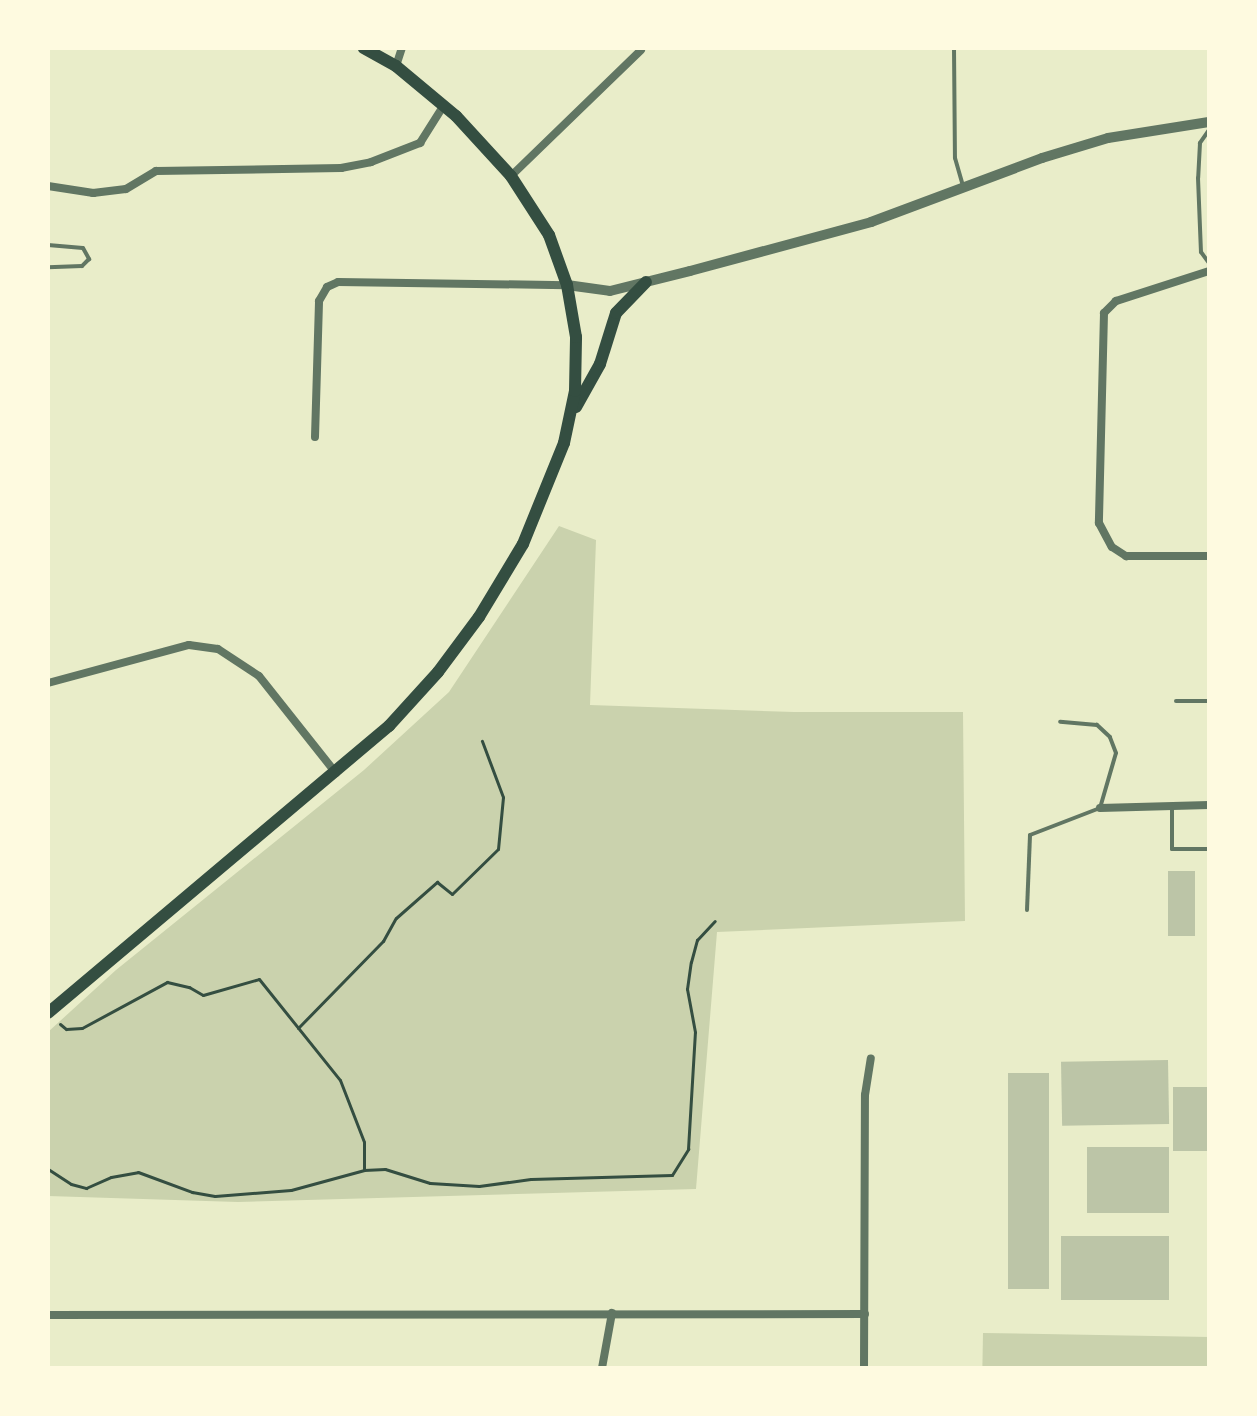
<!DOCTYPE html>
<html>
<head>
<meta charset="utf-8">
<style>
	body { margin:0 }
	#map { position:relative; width:1257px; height:1416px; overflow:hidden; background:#e9edc9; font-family:Overpass,sans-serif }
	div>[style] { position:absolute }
	.green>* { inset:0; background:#cad2ad; transform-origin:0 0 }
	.building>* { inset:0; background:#bcc5a7; transform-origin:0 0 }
	.path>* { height:3px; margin:-1.5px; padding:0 1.5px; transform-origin:1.5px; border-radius:1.5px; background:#344e41 }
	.service>* { height:4px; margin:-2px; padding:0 2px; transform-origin:2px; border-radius:2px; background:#617663 }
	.minor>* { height:8px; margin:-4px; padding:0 4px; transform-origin:4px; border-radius:4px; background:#617663 }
	.tertiary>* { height:10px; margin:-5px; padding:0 5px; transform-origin:5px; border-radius:5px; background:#617663 }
	.secondary>* { height:12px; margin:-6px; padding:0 6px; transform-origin:6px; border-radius:6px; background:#344e41 }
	span { translate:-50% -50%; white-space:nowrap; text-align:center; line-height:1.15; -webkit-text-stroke:8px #fefae0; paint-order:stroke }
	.frame { position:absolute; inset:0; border:50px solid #fefae0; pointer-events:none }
</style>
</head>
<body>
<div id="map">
	<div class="green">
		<i style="clip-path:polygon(559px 526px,596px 540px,590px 705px,794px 712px,963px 712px,965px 921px,717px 932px,696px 1189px,238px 1202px,48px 1196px,48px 1032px,116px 970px,364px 770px,449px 692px)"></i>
		<i style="left:983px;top:1333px;width:226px;height:35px;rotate:1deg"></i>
	</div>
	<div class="building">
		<i style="left:1168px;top:871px;width:27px;height:65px"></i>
		<i style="left:1168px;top:1060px;width:64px;height:107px;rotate:89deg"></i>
		<i style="left:1008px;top:1073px;width:41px;height:216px"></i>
		<i style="left:1209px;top:1087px;width:64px;height:36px;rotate:90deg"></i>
		<i style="left:1087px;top:1147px;width:82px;height:66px"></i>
		<i style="left:1169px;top:1236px;width:64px;height:108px;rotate:90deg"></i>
	</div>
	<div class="path">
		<i style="left:60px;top:1024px;width:8px;rotate:40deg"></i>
		<i style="left:66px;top:1029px;width:16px;rotate:-4deg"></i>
		<i style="left:82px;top:1028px;width:97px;rotate:-28.4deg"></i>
		<i style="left:167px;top:982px;width:23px;rotate:13deg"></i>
		<i style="left:189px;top:987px;width:16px;rotate:30deg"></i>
		<i style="left:203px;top:995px;width:58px;rotate:-15.9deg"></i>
		<i style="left:259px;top:979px;width:129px;rotate:51.3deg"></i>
		<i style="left:340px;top:1080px;width:66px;rotate:68.8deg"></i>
		<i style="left:364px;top:1142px;width:27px;rotate:90deg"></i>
		<i style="left:298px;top:1028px;width:122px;rotate:-45.7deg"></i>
		<i style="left:383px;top:941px;width:26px;rotate:-61deg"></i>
		<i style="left:396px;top:918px;width:55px;rotate:-41.3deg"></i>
		<i style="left:437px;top:882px;width:19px;rotate:39deg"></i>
		<i style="left:452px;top:894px;width:64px;rotate:-44.4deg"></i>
		<i style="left:498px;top:849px;width:52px;rotate:-84.5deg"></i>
		<i style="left:503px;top:797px;width:60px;rotate:-110.6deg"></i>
		<i style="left:48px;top:1169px;width:27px;rotate:33deg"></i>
		<i style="left:71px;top:1184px;width:16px;rotate:15deg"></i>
		<i style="left:86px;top:1188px;width:27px;rotate:-24deg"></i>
		<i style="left:111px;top:1177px;width:27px;rotate:-10deg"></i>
		<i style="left:138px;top:1172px;width:58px;rotate:20.3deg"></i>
		<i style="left:192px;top:1192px;width:23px;rotate:10deg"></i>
		<i style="left:215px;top:1196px;width:76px;rotate:-4.5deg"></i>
		<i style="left:291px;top:1190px;width:76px;rotate:-15.3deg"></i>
		<i style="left:364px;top:1170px;width:21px;rotate:-3deg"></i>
		<i style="left:385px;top:1169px;width:47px;rotate:17.3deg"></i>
		<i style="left:430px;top:1183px;width:49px;rotate:3.5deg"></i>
		<i style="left:479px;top:1186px;width:52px;rotate:-7.7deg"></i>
		<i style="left:531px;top:1179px;width:141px;rotate:-1.6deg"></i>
		<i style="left:672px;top:1175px;width:31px;rotate:-58deg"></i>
		<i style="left:688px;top:1149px;width:117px;rotate:-86.6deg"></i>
		<i style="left:695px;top:1032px;width:44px;rotate:-100.5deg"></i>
		<i style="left:687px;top:989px;width:27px;rotate:-82deg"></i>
		<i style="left:691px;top:962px;width:23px;rotate:-75deg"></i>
		<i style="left:697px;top:940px;width:26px;rotate:-47deg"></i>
	</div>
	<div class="service">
		<i style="left:954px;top:48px;width:110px;rotate:89.5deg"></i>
		<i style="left:955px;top:158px;width:29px;rotate:74deg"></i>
		<i style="left:1209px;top:130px;width:16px;rotate:125deg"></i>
		<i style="left:1200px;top:143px;width:35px;rotate:93deg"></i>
		<i style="left:1198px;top:178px;width:74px;rotate:87.7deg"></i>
		<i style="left:1201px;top:252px;width:14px;rotate:54deg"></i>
		<i style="left:48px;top:245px;width:35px;rotate:5deg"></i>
		<i style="left:83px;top:248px;width:13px;rotate:61deg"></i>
		<i style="left:89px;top:259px;width:10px;rotate:135deg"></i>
		<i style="left:82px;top:266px;width:34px;rotate:178deg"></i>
		<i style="left:1176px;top:701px;width:33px"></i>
		<i style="left:1172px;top:805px;width:44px;rotate:90deg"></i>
		<i style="left:1172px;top:849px;width:37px"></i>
		<i style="left:1027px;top:910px;width:75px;rotate:-87.7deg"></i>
		<i style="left:1030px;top:835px;width:75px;rotate:-21.1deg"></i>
		<i style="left:1100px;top:808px;width:57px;rotate:-73.8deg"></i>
		<i style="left:1116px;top:753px;width:17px;rotate:-111deg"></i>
		<i style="left:1110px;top:737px;width:18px;rotate:-137deg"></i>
		<i style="left:1097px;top:725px;width:37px;rotate:-175deg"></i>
	</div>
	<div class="minor">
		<i style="left:396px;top:66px;width:19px;rotate:-72deg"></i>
		<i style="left:511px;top:176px;width:181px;rotate:-44.1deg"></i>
		<i style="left:48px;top:186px;width:46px;rotate:8.8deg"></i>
		<i style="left:93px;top:193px;width:33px;rotate:-7deg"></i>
		<i style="left:126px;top:189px;width:35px;rotate:-31deg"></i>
		<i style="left:156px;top:171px;width:185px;rotate:-0.9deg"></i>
		<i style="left:341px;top:168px;width:31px;rotate:-11deg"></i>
		<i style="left:371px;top:162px;width:53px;rotate:-21.2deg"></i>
		<i style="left:420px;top:143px;width:45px;rotate:-57.7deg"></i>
		<i style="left:1209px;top:271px;width:98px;rotate:162.1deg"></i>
		<i style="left:1116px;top:301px;width:17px;rotate:135deg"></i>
		<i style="left:1104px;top:313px;width:210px;rotate:91.4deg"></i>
		<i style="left:1099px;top:523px;width:27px;rotate:62deg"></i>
		<i style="left:1112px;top:547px;width:17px;rotate:33deg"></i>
		<i style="left:1126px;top:556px;width:83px"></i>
		<i style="left:315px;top:437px;width:136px;rotate:-88.3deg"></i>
		<i style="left:319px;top:301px;width:16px;rotate:-60deg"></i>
		<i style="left:327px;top:287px;width:12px;rotate:-24deg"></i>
		<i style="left:338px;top:282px;width:229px;rotate:0.8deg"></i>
		<i style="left:48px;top:683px;width:146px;rotate:-15.1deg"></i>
		<i style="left:189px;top:645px;width:29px;rotate:8deg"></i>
		<i style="left:218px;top:649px;width:49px;rotate:33.4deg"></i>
		<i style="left:259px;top:676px;width:124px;rotate:51.6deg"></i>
		<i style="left:1100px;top:808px;width:109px;rotate:-1.6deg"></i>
		<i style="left:48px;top:1315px;width:817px;rotate:-0.07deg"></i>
		<i style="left:602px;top:1368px;width:56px;rotate:-79.7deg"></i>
		<i style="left:864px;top:1368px;width:273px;rotate:-89.8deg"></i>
		<i style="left:865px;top:1095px;width:37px;rotate:-81deg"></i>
	</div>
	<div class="tertiary">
		<i style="left:567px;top:285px;width:43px;rotate:7.9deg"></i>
		<i style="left:610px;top:291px;width:82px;rotate:-14deg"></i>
		<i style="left:690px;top:271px;width:188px;rotate:-15.1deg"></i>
		<i style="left:871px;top:222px;width:183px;rotate:-20.5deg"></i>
		<i style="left:1042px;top:158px;width:69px;rotate:-16.9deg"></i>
		<i style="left:1108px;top:138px;width:102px;rotate:-9deg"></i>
	</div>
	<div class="secondary">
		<i style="left:576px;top:407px;width:49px;rotate:-60.8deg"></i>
		<i style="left:600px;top:364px;width:53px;rotate:-72.6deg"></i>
		<i style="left:616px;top:313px;width:43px;rotate:-45.9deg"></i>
		<i style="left:48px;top:1013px;width:446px;rotate:-40.1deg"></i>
		<i style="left:389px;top:726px;width:73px;rotate:-47.8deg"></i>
		<i style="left:438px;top:672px;width:69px;rotate:-53.3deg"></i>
		<i style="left:479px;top:617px;width:85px;rotate:-58.9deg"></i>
		<i style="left:523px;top:544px;width:109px;rotate:-67.9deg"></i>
		<i style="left:564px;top:443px;width:53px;rotate:-78.1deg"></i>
		<i style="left:575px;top:391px;width:54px;rotate:-88.9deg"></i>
		<i style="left:576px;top:337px;width:53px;rotate:-99.8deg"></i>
		<i style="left:567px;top:285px;width:53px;rotate:-109.8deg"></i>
		<i style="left:549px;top:235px;width:70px;rotate:-122.8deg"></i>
		<i style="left:511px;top:176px;width:81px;rotate:-132.5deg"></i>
		<i style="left:456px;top:116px;width:78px;rotate:-140.2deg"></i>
		<i style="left:396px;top:66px;width:37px;rotate:-151deg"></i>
	</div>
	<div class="frame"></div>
</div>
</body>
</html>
